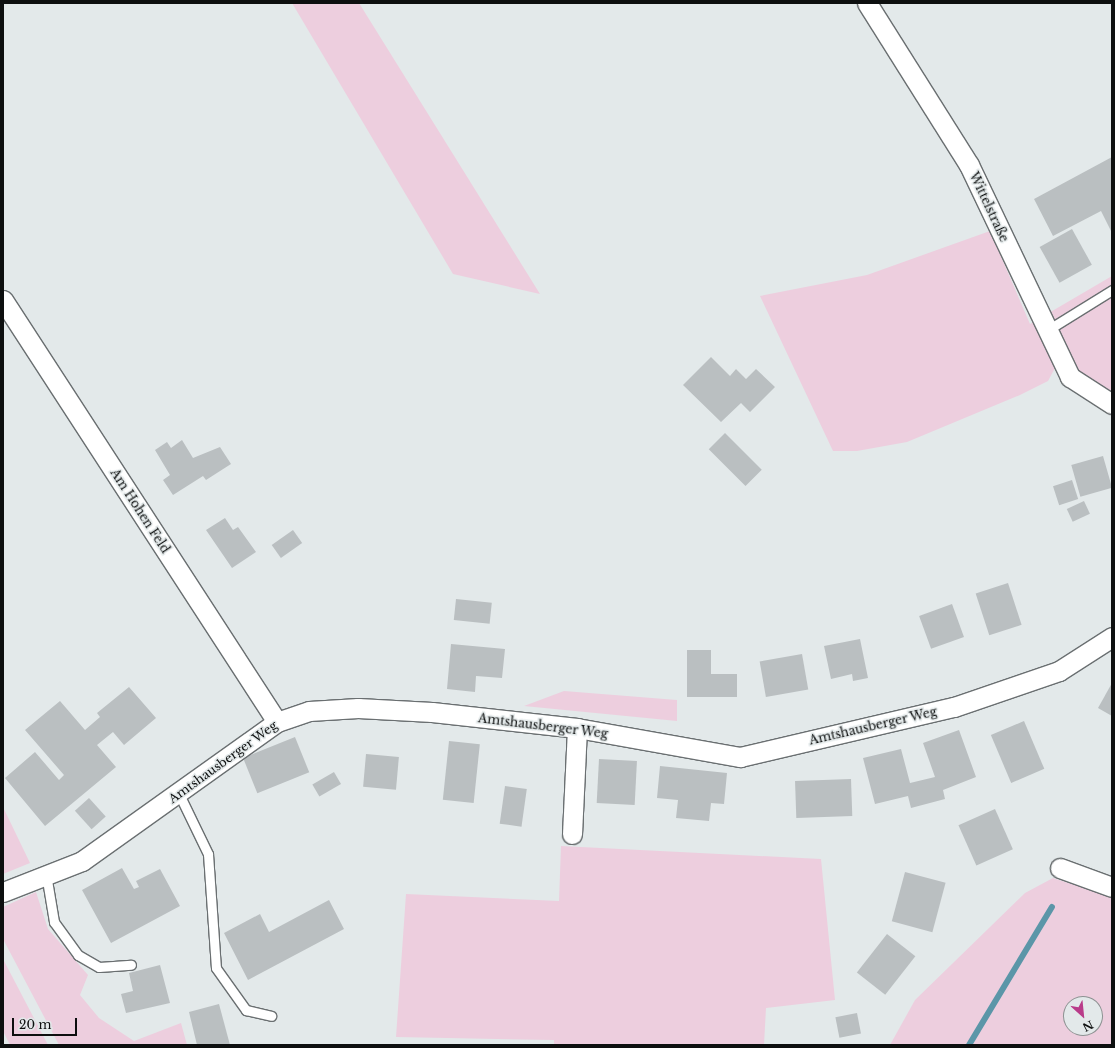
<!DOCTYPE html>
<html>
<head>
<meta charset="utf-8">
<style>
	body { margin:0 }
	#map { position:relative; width:1115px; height:1048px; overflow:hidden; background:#e3e9ea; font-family:"Libre Baskerville",serif }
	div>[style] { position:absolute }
	.green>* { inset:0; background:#edcede }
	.stream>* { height:6px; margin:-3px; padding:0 3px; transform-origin:3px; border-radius:3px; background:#5b96a8 }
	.building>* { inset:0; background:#babfc1; transform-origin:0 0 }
	.roads { filter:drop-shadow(1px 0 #6a6f71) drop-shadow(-1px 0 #6a6f71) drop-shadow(0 1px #6a6f71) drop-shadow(0 -1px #6a6f71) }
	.lane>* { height:9px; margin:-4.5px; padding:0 4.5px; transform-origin:4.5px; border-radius:4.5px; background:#fff }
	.street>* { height:19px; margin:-9.5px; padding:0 9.5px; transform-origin:9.5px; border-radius:9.5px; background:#fff }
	span { translate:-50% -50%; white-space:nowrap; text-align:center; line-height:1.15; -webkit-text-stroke:3px #e3e9ea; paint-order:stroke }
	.street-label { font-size:12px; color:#0d0f0f }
	.frame { position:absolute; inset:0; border:4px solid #0d0f0f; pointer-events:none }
	.north { position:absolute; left:1063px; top:996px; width:40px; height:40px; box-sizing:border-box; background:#e3e9ea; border:1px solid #8d9292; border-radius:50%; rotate:153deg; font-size:11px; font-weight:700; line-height:16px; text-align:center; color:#0d0f0f }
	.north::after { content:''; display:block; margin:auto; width:14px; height:18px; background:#b93c8a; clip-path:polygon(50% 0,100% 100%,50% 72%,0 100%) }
	.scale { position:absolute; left:12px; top:1018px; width:65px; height:18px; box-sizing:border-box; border:2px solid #0d0f0f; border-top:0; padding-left:5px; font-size:12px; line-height:14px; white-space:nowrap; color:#0d0f0f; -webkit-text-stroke:3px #e3e9ea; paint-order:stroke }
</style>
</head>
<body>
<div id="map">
	<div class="green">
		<i style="clip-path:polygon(292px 3px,359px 3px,540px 294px,453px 274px)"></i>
		<i style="clip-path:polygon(990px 231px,1030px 324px,1112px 276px,1112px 397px,1077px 378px,1065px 386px,1055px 368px,1048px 381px,1020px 395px,907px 442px,857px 451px,833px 451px,760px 296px,867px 275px)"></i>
		<i style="clip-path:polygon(564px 691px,677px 700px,677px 721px,524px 706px)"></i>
		<i style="clip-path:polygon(3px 807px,30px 863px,3px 874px)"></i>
		<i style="clip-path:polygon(561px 846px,821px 859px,835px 1000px,766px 1008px,764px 1045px,554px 1045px,554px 1040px,396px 1037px,406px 894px,559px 901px)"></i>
		<i style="clip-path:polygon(evenodd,1053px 878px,1112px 897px,1112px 1045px,890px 1045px,915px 1000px,1025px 893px,1053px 878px,1071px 1004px,1095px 1004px,1095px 1028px,1071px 1028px,1071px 1004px)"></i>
		<i style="clip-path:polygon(36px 892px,48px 929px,88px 975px,80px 995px,99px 1018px,134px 1041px,181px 1023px,187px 1045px,59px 1045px,3px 939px,3px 907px)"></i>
		<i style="clip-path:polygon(3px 959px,48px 1045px,10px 1045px,3px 1031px)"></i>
	</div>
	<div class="stream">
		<i style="left:969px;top:1045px;width:161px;rotate:-59deg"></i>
	</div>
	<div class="building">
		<i style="clip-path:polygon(1112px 157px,1112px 233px,1101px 211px,1053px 236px,1034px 199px)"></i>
		<i style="left:1072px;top:229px;width:41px;height:37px;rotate:61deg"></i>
		<i style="clip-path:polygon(711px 357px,730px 376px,736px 369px,746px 379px,756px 369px,775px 387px,750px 412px,741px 403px,721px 422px,683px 385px)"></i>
		<i style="left:725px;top:433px;width:52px;height:23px;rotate:45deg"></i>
		<i style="clip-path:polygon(182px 440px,193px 458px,220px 447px,231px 464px,206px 480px,203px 476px,173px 495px,163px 480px,170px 475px,155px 450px,167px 442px,171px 448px)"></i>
		<i style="left:1103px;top:456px;width:33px;height:33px;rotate:74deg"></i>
		<i style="left:1072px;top:480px;width:20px;height:20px;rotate:72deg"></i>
		<i style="left:1084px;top:501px;width:14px;height:19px;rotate:65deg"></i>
		<i style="clip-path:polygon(225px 518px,233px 530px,238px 527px,256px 552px,232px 568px,206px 530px)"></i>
		<i style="left:293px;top:530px;width:16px;height:26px;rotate:55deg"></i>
		<i style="left:1008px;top:583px;width:44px;height:34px;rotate:72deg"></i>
		<i style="left:456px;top:599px;width:36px;height:21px;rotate:6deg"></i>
		<i style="left:952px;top:604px;width:35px;height:35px;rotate:70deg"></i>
		<i style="clip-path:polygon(860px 639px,868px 678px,853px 681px,852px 674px,831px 679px,824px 646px)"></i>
		<i style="clip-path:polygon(451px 644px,505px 649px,502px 678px,476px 676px,475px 692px,447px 689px)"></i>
		<i style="clip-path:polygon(687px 650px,711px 650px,711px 674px,737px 674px,737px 697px,687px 697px)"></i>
		<i style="left:802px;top:654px;width:36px;height:43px;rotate:80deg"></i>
		<i style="clip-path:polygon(1112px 683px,1112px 716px,1098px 708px)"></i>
		<i style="clip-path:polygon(129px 687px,156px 718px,124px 745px,113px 732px,97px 745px,116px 767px,45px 826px,5px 778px,35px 752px,59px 780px,64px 775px,25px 730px,60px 701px,85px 730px,100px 717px,97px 713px)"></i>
		<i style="left:1024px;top:721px;width:52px;height:36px;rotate:67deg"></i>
		<i style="clip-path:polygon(959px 730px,976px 777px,943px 790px,945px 799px,911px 808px,908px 796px,875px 804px,863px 758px,901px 749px,910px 783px,935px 777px,923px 743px)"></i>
		<i style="left:295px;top:737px;width:38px;height:56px;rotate:68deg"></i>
		<i style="left:449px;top:741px;width:31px;height:59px;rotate:6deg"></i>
		<i style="left:366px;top:754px;width:33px;height:33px;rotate:5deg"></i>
		<i style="left:599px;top:759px;width:38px;height:44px;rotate:3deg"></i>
		<i style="clip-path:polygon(660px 766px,727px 773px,724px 804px,711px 803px,709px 821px,676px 818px,678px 800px,657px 798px)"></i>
		<i style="left:334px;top:772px;width:14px;height:25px;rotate:60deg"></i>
		<i style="left:851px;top:779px;width:37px;height:56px;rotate:88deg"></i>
		<i style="left:505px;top:786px;width:22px;height:38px;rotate:8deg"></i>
		<i style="left:89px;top:798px;width:25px;height:19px;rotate:48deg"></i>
		<i style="left:995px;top:809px;width:44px;height:40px;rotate:66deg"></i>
		<i style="clip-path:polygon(122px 868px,134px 889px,139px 887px,136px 881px,160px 869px,180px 906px,111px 943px,82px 890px)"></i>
		<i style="left:905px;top:872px;width:42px;height:51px;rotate:15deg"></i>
		<i style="clip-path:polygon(329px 900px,344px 929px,248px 980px,224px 933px,260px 914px,269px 932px)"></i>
		<i style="left:887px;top:934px;width:36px;height:49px;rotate:38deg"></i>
		<i style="clip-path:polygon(160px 965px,170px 1003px,126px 1013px,121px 994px,133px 991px,129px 973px)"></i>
		<i style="clip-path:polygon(219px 1004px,230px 1045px,197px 1045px,189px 1012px)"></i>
		<i style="left:857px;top:1013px;width:21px;height:22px;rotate:79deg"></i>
	</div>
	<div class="roads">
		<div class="lane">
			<i style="left:1046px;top:331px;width:78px;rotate:-31.8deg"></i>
			<i style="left:179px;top:794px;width:67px;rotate:64.2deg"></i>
			<i style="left:208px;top:854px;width:114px;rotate:86deg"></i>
			<i style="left:216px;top:968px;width:52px;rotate:54.5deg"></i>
			<i style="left:246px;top:1010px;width:26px;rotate:13deg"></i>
			<i style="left:46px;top:874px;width:49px;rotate:80.5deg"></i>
			<i style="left:54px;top:922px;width:41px;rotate:54deg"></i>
			<i style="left:78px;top:955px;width:24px;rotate:30deg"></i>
			<i style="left:99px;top:967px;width:32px;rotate:-4deg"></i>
		</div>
		<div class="street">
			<i style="left:867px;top:3px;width:191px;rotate:57.8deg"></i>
			<i style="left:969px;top:165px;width:235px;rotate:64.5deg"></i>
			<i style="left:1070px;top:377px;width:50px;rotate:32.7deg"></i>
			<i style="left:3px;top:300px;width:503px;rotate:57deg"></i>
			<i style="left:572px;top:834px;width:106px;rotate:-87.3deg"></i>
			<i style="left:1060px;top:868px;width:55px;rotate:20.1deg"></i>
			<i style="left:3px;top:892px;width:85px;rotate:-21.4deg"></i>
			<i style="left:82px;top:861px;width:239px;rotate:-35.5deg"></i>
			<i style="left:277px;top:722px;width:34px;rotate:-19deg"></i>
			<i style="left:309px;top:711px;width:49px;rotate:-3.5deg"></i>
			<i style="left:358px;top:708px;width:74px;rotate:3.1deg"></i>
			<i style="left:432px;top:712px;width:146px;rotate:6.3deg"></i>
			<i style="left:577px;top:728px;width:166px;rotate:10.1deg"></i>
			<i style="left:740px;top:757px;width:220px;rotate:-13.2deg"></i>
			<i style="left:954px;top:707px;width:111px;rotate:-18.9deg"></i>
			<i style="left:1059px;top:671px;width:63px;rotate:-32.7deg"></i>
		</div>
	</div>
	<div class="street-label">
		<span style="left:989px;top:207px;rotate:65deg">Wittelstraße</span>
		<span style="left:140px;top:511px;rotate:57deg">Am Hohen Feld</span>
		<span style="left:543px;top:726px;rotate:7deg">Amtshausberger Weg</span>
		<span style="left:873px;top:726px;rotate:-13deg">Amtshausberger Weg</span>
		<span style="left:223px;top:762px;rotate:-36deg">Amtshausberger Weg</span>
	</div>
	<div class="frame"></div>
	<div class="north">N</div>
	<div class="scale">20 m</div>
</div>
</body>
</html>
